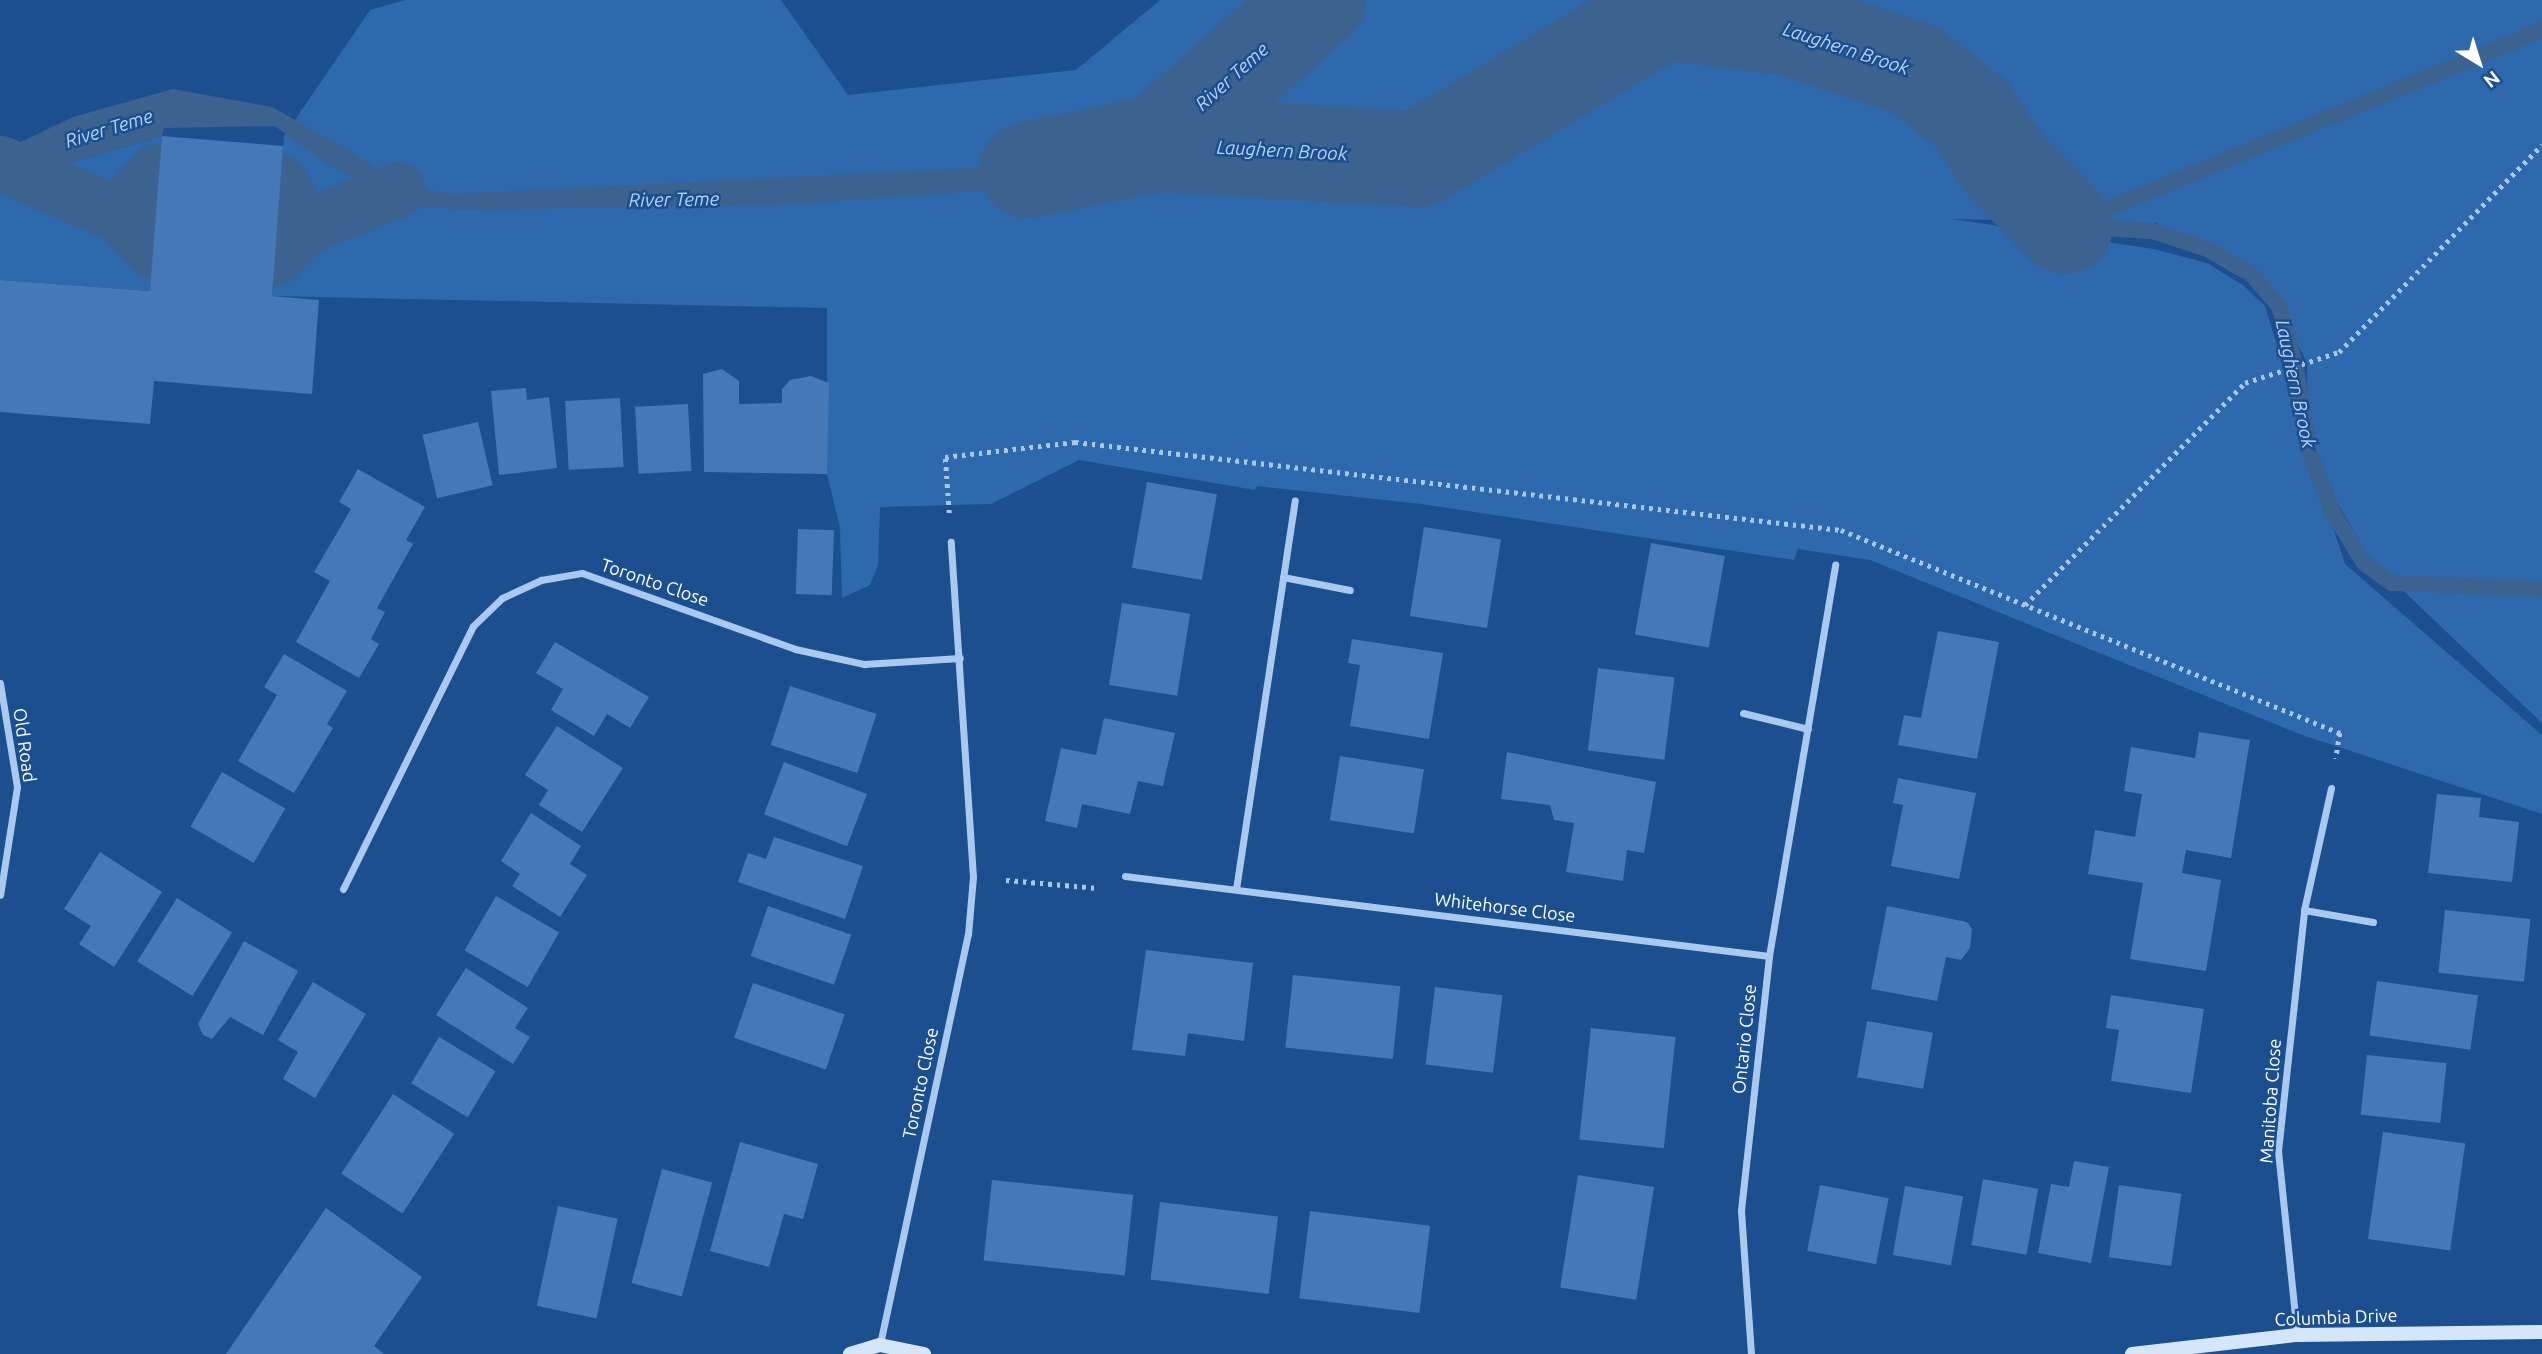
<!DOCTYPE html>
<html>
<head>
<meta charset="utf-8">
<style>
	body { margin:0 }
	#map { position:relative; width:2542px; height:1354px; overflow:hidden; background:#1b4f8f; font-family:Ubuntu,sans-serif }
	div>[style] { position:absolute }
	.green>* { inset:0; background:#2e69ad }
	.water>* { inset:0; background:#3c6290 }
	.stream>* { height:16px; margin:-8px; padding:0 8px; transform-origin:8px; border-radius:8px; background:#3c6290 }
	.canal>* { height:56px; margin:-28px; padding:0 28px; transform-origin:28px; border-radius:28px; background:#3c6290 }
	.river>* { height:96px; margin:-48px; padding:0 48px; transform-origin:48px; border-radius:48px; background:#3c6290 }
	.building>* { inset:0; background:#4478b7; transform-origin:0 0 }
	.path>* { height:4.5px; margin-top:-2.25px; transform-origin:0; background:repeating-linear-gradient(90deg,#a9c9ee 0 3.5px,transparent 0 8.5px) }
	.street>* { height:7px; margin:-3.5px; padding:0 3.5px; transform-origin:3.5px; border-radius:3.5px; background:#a9c9ee }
	.secondary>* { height:14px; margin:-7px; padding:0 7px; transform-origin:7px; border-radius:7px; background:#d6e6fa }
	span { translate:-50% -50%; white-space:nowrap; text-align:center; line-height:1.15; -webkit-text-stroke:5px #1b4f8f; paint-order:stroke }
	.street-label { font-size:18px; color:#fff }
	.water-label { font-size:19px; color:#b5d3f5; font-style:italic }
	.north { position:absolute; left:2444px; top:28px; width:70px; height:70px; -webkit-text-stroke:5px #1b4f8f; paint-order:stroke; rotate:142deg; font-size:19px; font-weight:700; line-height:28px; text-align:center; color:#fff }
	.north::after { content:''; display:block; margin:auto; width:24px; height:32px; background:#fff; clip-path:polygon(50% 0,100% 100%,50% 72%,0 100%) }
</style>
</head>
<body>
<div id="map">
	<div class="green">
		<i style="clip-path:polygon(evenodd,405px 0,781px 0,848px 95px,1076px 70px,1160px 0,2542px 0,2542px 723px,2370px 559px,2310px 456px,2345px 564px,2542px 735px,2542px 814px,2302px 735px,1870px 560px,1798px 549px,1794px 560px,1421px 504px,1257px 486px,1255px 490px,1079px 460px,991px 504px,880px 507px,878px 565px,870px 585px,842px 598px,840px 528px,827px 474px,827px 308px,272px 296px,284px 136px,370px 10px,405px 0,1952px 219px,2156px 223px,2267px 284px,2307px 363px,2308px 448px,2265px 306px,2244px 286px,2207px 263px,2154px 249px,1952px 219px)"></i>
		<i style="clip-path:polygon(162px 136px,150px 291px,0 280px,0 183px)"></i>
	</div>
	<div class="water">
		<i style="clip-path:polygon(173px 89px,272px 107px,355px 154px,400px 186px,453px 194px,971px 168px,1151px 129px,1157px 153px,1000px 190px,779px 205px,459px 210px,422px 206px,375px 188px,325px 163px,275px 126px,164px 128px,162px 136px,0 183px,0 152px,73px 117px)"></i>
	</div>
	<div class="stream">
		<i style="left:2070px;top:224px;width:510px;rotate:-22.34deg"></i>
		<i style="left:2065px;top:226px;width:87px;rotate:3.3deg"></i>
		<i style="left:2152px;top:231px;width:58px;rotate:18.1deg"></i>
		<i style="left:2207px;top:249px;width:51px;rotate:29.6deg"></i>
		<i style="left:2251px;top:274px;width:43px;rotate:48.8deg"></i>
		<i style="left:2279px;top:306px;width:64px;rotate:74.7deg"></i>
		<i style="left:2296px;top:368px;width:84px;rotate:81.1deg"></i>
		<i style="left:2309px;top:451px;width:66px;rotate:68.8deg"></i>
		<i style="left:2333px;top:513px;width:59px;rotate:58.2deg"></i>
		<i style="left:2364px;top:563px;width:34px;rotate:36deg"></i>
		<i style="left:2392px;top:583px;width:150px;rotate:2.3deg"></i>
	</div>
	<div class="canal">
		<i style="left:1px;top:164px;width:126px;rotate:23.3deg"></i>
		<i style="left:117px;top:214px;width:53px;rotate:45.8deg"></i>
		<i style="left:280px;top:182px;width:51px;rotate:60.9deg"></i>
		<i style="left:117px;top:214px;width:60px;rotate:-45.7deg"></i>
		<i style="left:274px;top:259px;width:45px;rotate:-45.9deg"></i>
		<i style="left:305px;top:227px;width:100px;rotate:-21.7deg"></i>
	</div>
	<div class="river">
		<i style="left:1156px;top:144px;width:263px;rotate:3.3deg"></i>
		<i style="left:1419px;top:159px;width:286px;rotate:-31deg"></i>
		<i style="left:1664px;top:12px;width:126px;rotate:7.3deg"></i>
		<i style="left:1789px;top:28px;width:132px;rotate:18.2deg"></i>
		<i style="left:1914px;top:69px;width:73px;rotate:38.3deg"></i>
		<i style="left:1971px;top:114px;width:63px;rotate:56.1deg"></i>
		<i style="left:2006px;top:166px;width:84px;rotate:45.5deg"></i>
		<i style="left:1027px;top:170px;width:132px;rotate:-11.4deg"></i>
		<i style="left:1156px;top:144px;width:217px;rotate:-41.6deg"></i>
	</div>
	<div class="building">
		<i style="clip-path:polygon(162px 136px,283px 146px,272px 296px,319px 300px,312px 394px,154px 381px,150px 424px,0 412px,0 280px,150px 291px)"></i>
		<i style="clip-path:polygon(722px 369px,739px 381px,739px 404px,782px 403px,782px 389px,790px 380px,811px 376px,829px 383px,827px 474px,704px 472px,703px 374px)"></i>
		<i style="clip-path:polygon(526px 388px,527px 400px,549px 397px,557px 468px,499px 475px,491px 391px)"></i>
		<i style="left:620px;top:398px;width:69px;height:55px;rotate:87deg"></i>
		<i style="left:688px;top:404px;width:67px;height:53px;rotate:87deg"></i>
		<i style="left:478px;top:422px;width:65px;height:57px;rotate:77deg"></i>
		<i style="clip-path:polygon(358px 469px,425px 507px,406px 540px,413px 544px,377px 608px,385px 612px,371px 639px,379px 644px,359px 678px,296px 642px,330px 581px,314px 572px,351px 509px,339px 502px)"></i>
		<i style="left:1147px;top:482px;width:71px;height:87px;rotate:10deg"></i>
		<i style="left:1424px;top:527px;width:78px;height:90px;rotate:9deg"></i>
		<i style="left:798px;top:529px;width:36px;height:65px;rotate:2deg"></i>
		<i style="left:1651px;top:543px;width:75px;height:93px;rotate:10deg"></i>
		<i style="left:1122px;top:603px;width:69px;height:83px;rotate:9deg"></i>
		<i style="clip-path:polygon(1938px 631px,1999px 642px,1977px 759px,1898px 745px,1904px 715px,1921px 718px)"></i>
		<i style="clip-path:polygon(1352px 639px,1443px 653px,1429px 739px,1350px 726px,1360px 665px,1348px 663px)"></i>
		<i style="clip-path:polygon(555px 642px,649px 697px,630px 728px,607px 714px,594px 736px,551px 710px,563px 689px,536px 673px)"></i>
		<i style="clip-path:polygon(284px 654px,347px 691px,327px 724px,333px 728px,294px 793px,238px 761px,277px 695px,264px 687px)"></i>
		<i style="left:1598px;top:668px;width:77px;height:83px;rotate:7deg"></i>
		<i style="left:790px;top:686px;width:91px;height:62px;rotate:18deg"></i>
		<i style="clip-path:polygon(1104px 718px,1175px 733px,1163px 786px,1138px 781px,1130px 814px,1082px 804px,1077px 828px,1045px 821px,1061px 748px,1096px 755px)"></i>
		<i style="clip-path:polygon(557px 726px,623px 768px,582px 832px,539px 805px,548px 790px,525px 775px)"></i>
		<i style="clip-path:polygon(2199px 732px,2250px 740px,2231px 858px,2186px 850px,2182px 873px,2221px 880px,2206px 971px,2130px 959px,2143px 883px,2088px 874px,2095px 830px,2135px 837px,2142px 794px,2124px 791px,2131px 747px,2195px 758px)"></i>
		<i style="clip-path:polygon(1507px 752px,1656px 782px,1644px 853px,1627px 850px,1623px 881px,1566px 872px,1574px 823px,1554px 820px,1550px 805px,1501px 799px)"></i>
		<i style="left:1340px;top:756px;width:85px;height:65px;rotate:9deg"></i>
		<i style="left:784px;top:762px;width:89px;height:56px;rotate:21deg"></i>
		<i style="left:222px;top:772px;width:73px;height:63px;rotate:30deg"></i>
		<i style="clip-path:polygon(1898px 778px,1976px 793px,1959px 879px,1891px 866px,1903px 805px,1893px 803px)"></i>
		<i style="clip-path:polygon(2437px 794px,2481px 798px,2479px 817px,2519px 822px,2512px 882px,2428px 873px)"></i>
		<i style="clip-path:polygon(531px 813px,581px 846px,570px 864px,587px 875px,560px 917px,512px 886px,520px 874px,501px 861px)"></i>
		<i style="clip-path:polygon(774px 837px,863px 866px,845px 919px,738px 882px,748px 853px,766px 859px)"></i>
		<i style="clip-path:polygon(100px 852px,162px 892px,114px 967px,79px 944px,91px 926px,64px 909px)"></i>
		<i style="left:496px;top:896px;width:73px;height:63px;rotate:30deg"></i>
		<i style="left:177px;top:898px;width:65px;height:75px;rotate:32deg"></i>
		<i style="left:768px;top:906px;width:88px;height:53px;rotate:19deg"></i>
		<i style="clip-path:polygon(1887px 906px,1967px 922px,1972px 929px,1970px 948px,1961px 960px,1946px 957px,1937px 1001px,1871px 989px)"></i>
		<i style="left:2445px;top:910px;width:86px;height:63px;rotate:6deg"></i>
		<i style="clip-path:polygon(244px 941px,298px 971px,263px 1035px,230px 1017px,212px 1039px,203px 1035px,198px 1024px)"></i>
		<i style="clip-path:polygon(1146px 950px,1253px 963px,1244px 1041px,1188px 1033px,1185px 1056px,1132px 1050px)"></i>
		<i style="clip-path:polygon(466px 968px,528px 1008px,515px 1028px,530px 1037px,513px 1064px,436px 1015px)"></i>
		<i style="left:1293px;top:975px;width:108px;height:73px;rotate:6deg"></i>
		<i style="left:2377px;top:981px;width:102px;height:55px;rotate:8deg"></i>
		<i style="clip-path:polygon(313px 982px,366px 1014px,315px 1098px,283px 1079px,298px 1052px,278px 1040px)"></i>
		<i style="left:753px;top:983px;width:97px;height:58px;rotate:19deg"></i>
		<i style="left:1435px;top:987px;width:68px;height:78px;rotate:7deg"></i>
		<i style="clip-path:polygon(2111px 995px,2204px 1009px,2191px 1093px,2111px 1081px,2119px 1030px,2106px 1028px)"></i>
		<i style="left:1867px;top:1021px;width:67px;height:57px;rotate:10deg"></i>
		<i style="left:1591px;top:1028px;width:85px;height:112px;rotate:6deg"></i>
		<i style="left:439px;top:1037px;width:66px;height:54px;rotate:31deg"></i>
		<i style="left:2367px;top:1055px;width:80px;height:60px;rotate:6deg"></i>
		<i style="left:393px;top:1094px;width:73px;height:95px;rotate:33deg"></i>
		<i style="left:2383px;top:1132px;width:83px;height:108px;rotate:8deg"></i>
		<i style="clip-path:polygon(740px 1142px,818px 1164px,803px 1219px,784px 1214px,769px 1267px,710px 1251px)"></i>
		<i style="clip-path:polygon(2074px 1161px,2109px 1167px,2091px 1263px,2038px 1253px,2051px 1184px,2069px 1187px)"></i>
		<i style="left:662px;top:1169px;width:52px;height:118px;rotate:15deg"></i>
		<i style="left:1578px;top:1175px;width:77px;height:114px;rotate:9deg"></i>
		<i style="left:1983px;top:1179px;width:56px;height:67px;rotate:10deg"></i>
		<i style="left:992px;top:1180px;width:142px;height:81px;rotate:6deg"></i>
		<i style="left:1820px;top:1185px;width:70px;height:67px;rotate:11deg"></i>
		<i style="left:2119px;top:1185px;width:63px;height:73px;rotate:8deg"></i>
		<i style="left:1905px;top:1186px;width:59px;height:70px;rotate:10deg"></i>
		<i style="left:1160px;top:1202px;width:119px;height:78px;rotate:7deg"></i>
		<i style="left:558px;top:1206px;width:61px;height:102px;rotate:12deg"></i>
		<i style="clip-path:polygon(326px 1208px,422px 1277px,374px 1346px,384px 1354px,226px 1354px)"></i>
		<i style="left:1310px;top:1211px;width:121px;height:88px;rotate:7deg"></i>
	</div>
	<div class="path">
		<i style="left:949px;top:513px;width:56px;rotate:-94.1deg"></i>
		<i style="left:945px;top:457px;width:131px;rotate:-6.6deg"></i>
		<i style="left:1075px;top:442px;width:771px;rotate:6.55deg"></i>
		<i style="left:1841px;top:530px;width:539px;rotate:22.14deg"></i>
		<i style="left:2340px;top:733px;width:26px;rotate:99deg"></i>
		<i style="left:2025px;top:605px;width:313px;rotate:-45.3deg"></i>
		<i style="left:2245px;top:383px;width:99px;rotate:-18.3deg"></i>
		<i style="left:2339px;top:352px;width:290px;rotate:-45.6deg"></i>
		<i style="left:1006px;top:880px;width:92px;rotate:5deg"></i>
	</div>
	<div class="street">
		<i style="left:1283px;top:577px;width:68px;rotate:11deg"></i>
		<i style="left:0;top:683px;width:105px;rotate:80.7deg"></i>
		<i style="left:17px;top:787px;width:109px;rotate:98.9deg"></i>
		<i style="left:1743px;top:713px;width:67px;rotate:13.8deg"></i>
		<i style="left:1125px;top:876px;width:649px;rotate:7.08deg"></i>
		<i style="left:343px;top:889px;width:293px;rotate:-63.7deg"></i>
		<i style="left:473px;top:626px;width:40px;rotate:-44deg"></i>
		<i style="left:502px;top:598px;width:43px;rotate:-24.8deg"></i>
		<i style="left:541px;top:580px;width:42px;rotate:-9.7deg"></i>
		<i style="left:582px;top:573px;width:226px;rotate:19.6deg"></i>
		<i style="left:795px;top:649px;width:71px;rotate:12.3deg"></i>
		<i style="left:864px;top:664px;width:96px;rotate:-3.6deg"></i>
		<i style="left:1236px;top:889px;width:393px;rotate:-81.4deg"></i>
		<i style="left:2304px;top:910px;width:70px;rotate:9.9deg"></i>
		<i style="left:2297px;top:1335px;width:185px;rotate:-95.9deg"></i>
		<i style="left:2278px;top:1151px;width:242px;rotate:-83.8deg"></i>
		<i style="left:2304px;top:910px;width:125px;rotate:-77.5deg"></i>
		<i style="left:880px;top:1344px;width:419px;rotate:-77.9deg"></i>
		<i style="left:968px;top:934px;width:57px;rotate:-85deg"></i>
		<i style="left:973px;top:877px;width:336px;rotate:-93.8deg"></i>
		<i style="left:1751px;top:1354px;width:144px;rotate:-94deg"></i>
		<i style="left:1741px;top:1210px;width:256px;rotate:-83.7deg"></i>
		<i style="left:1769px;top:956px;width:397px;rotate:-80.4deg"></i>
	</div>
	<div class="secondary">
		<i style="left:850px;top:1354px;width:31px;rotate:-17deg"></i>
		<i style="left:880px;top:1345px;width:45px;rotate:11.6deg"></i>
		<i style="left:2132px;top:1354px;width:166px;rotate:-6.6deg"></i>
		<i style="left:2297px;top:1335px;width:245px;rotate:-0.7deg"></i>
	</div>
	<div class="street-label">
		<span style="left:655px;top:582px;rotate:19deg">Toronto Close</span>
		<span style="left:25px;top:745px;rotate:82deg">Old Road</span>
		<span style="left:1505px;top:907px;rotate:7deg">Whitehorse Close</span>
		<span style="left:1744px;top:1039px;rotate:-84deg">Ontario Close</span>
		<span style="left:920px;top:1083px;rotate:-78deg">Toronto Close</span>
		<span style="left:2270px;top:1101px;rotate:-86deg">Manitoba Close</span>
		<span style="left:2336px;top:1317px;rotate:-2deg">Columbia Drive</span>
	</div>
	<div class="water-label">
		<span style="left:1846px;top:49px;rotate:18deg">Laughern Brook</span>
		<span style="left:1232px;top:77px;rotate:-42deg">River Teme</span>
		<span style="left:109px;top:129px;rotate:-17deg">River Teme</span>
		<span style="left:1282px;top:151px;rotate:3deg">Laughern Brook</span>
		<span style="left:674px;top:200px;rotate:-1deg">River Teme</span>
		<span style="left:2295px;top:384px;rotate:78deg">Laughern Brook</span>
	</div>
	<div class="north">N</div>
</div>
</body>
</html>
